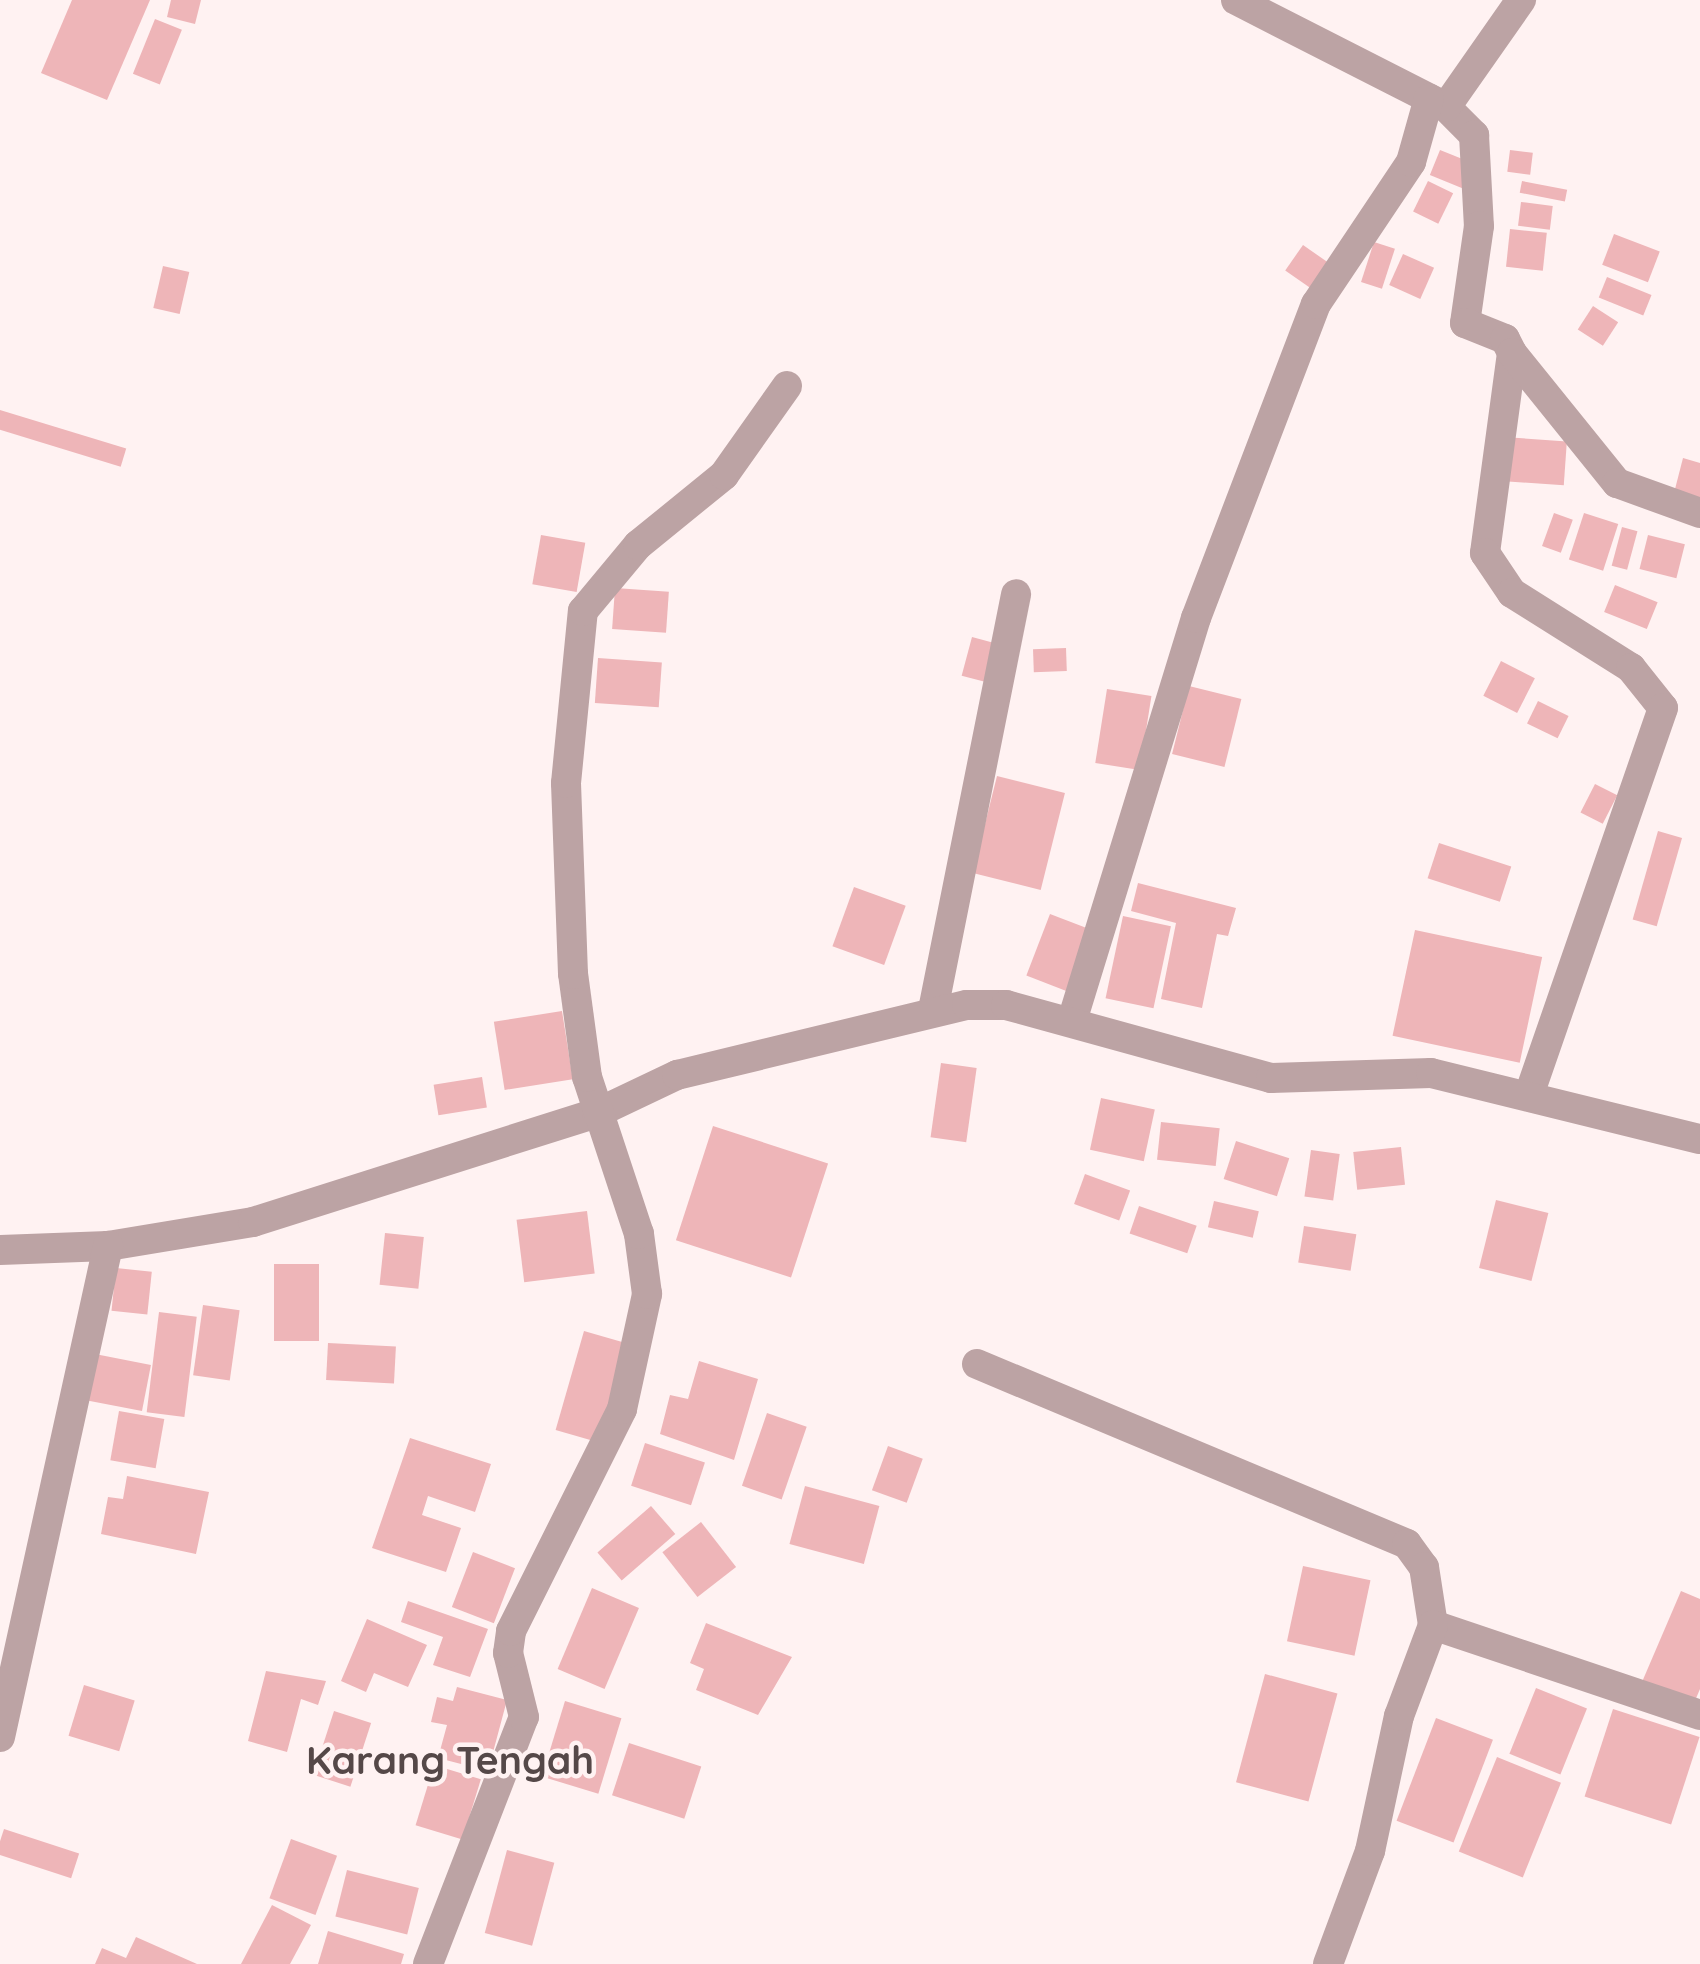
<!DOCTYPE html>
<html>
<head>
<meta charset="utf-8">
<style>
	body { margin:0 }
	#map { position:relative; width:1700px; height:1964px; overflow:hidden; background:#fff2f2; font-family:Quicksand,sans-serif }
	div>[style] { position:absolute }
	.building>* { inset:0; background:#eeb5b8; transform-origin:0 0 }
	.minor>* { height:30px; margin:-15px; padding:0 15px; transform-origin:15px; border-radius:15px; background:#bca3a4 }
	span { translate:-50% -50%; white-space:nowrap; text-align:center; line-height:1.15; -webkit-text-stroke:9px #fff2f2; paint-order:stroke }
	.quarter-label { font-size:39px; color:#554848; font-weight:700 }
</style>
</head>
<body>
<div id="map">
	<div class="building">
		<i style="clip-path:polygon(72px 0,150px 0,107px 100px,41px 73px)"></i>
		<i style="clip-path:polygon(171px 0,201px 0,195px 24px,167px 17px)"></i>
		<i style="left:155px;top:19px;width:29px;height:59px;rotate:22deg"></i>
		<i style="left:1440px;top:150px;width:37px;height:27px;rotate:22deg"></i>
		<i style="left:1510px;top:150px;width:23px;height:22px;rotate:7deg"></i>
		<i style="left:1428px;top:181px;width:28px;height:34px;rotate:26deg"></i>
		<i style="left:1522px;top:181px;width:46px;height:12px;rotate:11deg"></i>
		<i style="left:1521px;top:202px;width:32px;height:24px;rotate:7deg"></i>
		<i style="left:1510px;top:229px;width:37px;height:38px;rotate:6deg"></i>
		<i style="left:1614px;top:234px;width:49px;height:33px;rotate:21deg"></i>
		<i style="left:1374px;top:242px;width:22px;height:42px;rotate:18deg"></i>
		<i style="left:1303px;top:245px;width:32px;height:31px;rotate:35deg"></i>
		<i style="left:1403px;top:254px;width:34px;height:34px;rotate:24deg"></i>
		<i style="left:163px;top:266px;width:27px;height:43px;rotate:13deg"></i>
		<i style="left:1607px;top:277px;width:48px;height:22px;rotate:22deg"></i>
		<i style="left:1593px;top:306px;width:30px;height:28px;rotate:33deg"></i>
		<i style="left:0;top:410px;width:132px;height:19px;rotate:17deg"></i>
		<i style="left:1504px;top:437px;width:63px;height:44px;rotate:4deg"></i>
		<i style="clip-path:polygon(1683px 458px,1700px 463px,1700px 499px,1674px 493px)"></i>
		<i style="left:1554px;top:513px;width:20px;height:35px;rotate:20deg"></i>
		<i style="left:1584px;top:513px;width:36px;height:49px;rotate:18deg"></i>
		<i style="left:1622px;top:527px;width:16px;height:40px;rotate:15deg"></i>
		<i style="left:541px;top:535px;width:45px;height:50px;rotate:10deg"></i>
		<i style="left:1648px;top:535px;width:38px;height:35px;rotate:14deg"></i>
		<i style="left:1615px;top:585px;width:46px;height:29px;rotate:22deg"></i>
		<i style="left:615px;top:588px;width:54px;height:41px;rotate:4deg"></i>
		<i style="left:972px;top:637px;width:24px;height:40px;rotate:15deg"></i>
		<i style="left:1066px;top:648px;width:23px;height:33px;rotate:88deg"></i>
		<i style="left:598px;top:658px;width:64px;height:45px;rotate:4deg"></i>
		<i style="left:1501px;top:661px;width:38px;height:39px;rotate:27deg"></i>
		<i style="left:1189px;top:686px;width:54px;height:70px;rotate:14deg"></i>
		<i style="left:1107px;top:689px;width:45px;height:75px;rotate:9deg"></i>
		<i style="left:1538px;top:701px;width:34px;height:25px;rotate:26deg"></i>
		<i style="left:997px;top:776px;width:70px;height:100px;rotate:14deg"></i>
		<i style="left:1595px;top:784px;width:25px;height:32px;rotate:27deg"></i>
		<i style="left:1658px;top:831px;width:25px;height:92px;rotate:16deg"></i>
		<i style="left:1439px;top:843px;width:76px;height:37px;rotate:18deg"></i>
		<i style="clip-path:polygon(1138px 883px,1236px 908px,1228px 936px,1217px 934px,1202px 1008px,1161px 999px,1176px 923px,1131px 911px)"></i>
		<i style="left:854px;top:887px;width:55px;height:63px;rotate:20deg"></i>
		<i style="left:1050px;top:914px;width:49px;height:66px;rotate:21deg"></i>
		<i style="left:1123px;top:916px;width:49px;height:84px;rotate:12deg"></i>
		<i style="left:1415px;top:930px;width:130px;height:108px;rotate:12deg"></i>
		<i style="left:562px;top:1011px;width:69px;height:69px;rotate:81deg"></i>
		<i style="left:941px;top:1063px;width:36px;height:75px;rotate:8deg"></i>
		<i style="left:482px;top:1077px;width:31px;height:49px;rotate:81deg"></i>
		<i style="left:1101px;top:1098px;width:55px;height:53px;rotate:12deg"></i>
		<i style="left:1161px;top:1122px;width:59px;height:38px;rotate:6deg"></i>
		<i style="left:713px;top:1126px;width:121px;height:120px;rotate:18deg"></i>
		<i style="left:1236px;top:1141px;width:56px;height:40px;rotate:18deg"></i>
		<i style="left:1401px;top:1147px;width:38px;height:48px;rotate:84deg"></i>
		<i style="left:1311px;top:1150px;width:29px;height:47px;rotate:8deg"></i>
		<i style="left:1085px;top:1174px;width:48px;height:32px;rotate:20deg"></i>
		<i style="left:1496px;top:1200px;width:54px;height:70px;rotate:14deg"></i>
		<i style="left:1214px;top:1201px;width:46px;height:27px;rotate:13deg"></i>
		<i style="left:1139px;top:1206px;width:61px;height:29px;rotate:19deg"></i>
		<i style="left:587px;top:1211px;width:63px;height:71px;rotate:83deg"></i>
		<i style="left:1304px;top:1226px;width:53px;height:37px;rotate:9deg"></i>
		<i style="left:385px;top:1233px;width:39px;height:52px;rotate:6deg"></i>
		<i style="left:274px;top:1264px;width:45px;height:77px"></i>
		<i style="left:116px;top:1268px;width:36px;height:43px;rotate:6deg"></i>
		<i style="left:203px;top:1305px;width:37px;height:71px;rotate:8deg"></i>
		<i style="left:159px;top:1312px;width:38px;height:101px;rotate:7deg"></i>
		<i style="left:584px;top:1331px;width:46px;height:103px;rotate:16deg"></i>
		<i style="left:328px;top:1343px;width:68px;height:37px;rotate:3deg"></i>
		<i style="left:95px;top:1354px;width:57px;height:47px;rotate:11deg"></i>
		<i style="clip-path:polygon(699px 1361px,758px 1379px,734px 1460px,660px 1434px,670px 1395px,688px 1399px)"></i>
		<i style="left:119px;top:1411px;width:46px;height:50px;rotate:10deg"></i>
		<i style="left:767px;top:1413px;width:42px;height:77px;rotate:19deg"></i>
		<i style="clip-path:polygon(410px 1438px,491px 1464px,475px 1512px,428px 1496px,422px 1515px,461px 1528px,446px 1572px,372px 1548px)"></i>
		<i style="left:645px;top:1443px;width:63px;height:45px;rotate:18deg"></i>
		<i style="left:888px;top:1446px;width:37px;height:47px;rotate:20deg"></i>
		<i style="clip-path:polygon(127px 1476px,209px 1492px,196px 1554px,101px 1534px,108px 1497px,123px 1499px)"></i>
		<i style="left:805px;top:1486px;width:77px;height:60px;rotate:15deg"></i>
		<i style="left:651px;top:1506px;width:37px;height:71px;rotate:49deg"></i>
		<i style="left:701px;top:1522px;width:57px;height:49px;rotate:52deg"></i>
		<i style="left:473px;top:1552px;width:45px;height:59px;rotate:21deg"></i>
		<i style="left:1303px;top:1566px;width:69px;height:77px;rotate:12deg"></i>
		<i style="left:592px;top:1588px;width:51px;height:88px;rotate:23deg"></i>
		<i style="clip-path:polygon(1681px 1591px,1700px 1599px,1700px 1689px,1691px 1710px,1639px 1689px)"></i>
		<i style="clip-path:polygon(408px 1601px,488px 1629px,470px 1677px,433px 1665px,443px 1637px,401px 1622px)"></i>
		<i style="clip-path:polygon(367px 1619px,427px 1645px,408px 1687px,374px 1673px,366px 1692px,341px 1681px)"></i>
		<i style="clip-path:polygon(706px 1623px,792px 1657px,758px 1715px,696px 1690px,704px 1669px,690px 1663px)"></i>
		<i style="clip-path:polygon(266px 1671px,326px 1681px,318px 1705px,301px 1699px,287px 1752px,248px 1741px)"></i>
		<i style="left:1265px;top:1674px;width:75px;height:112px;rotate:15deg"></i>
		<i style="left:84px;top:1685px;width:53px;height:53px;rotate:17deg"></i>
		<i style="clip-path:polygon(457px 1687px,507px 1700px,488px 1771px,438px 1758px,447px 1725px,431px 1722px,437px 1697px,453px 1701px)"></i>
		<i style="left:1536px;top:1688px;width:55px;height:71px;rotate:22deg"></i>
		<i style="left:565px;top:1701px;width:59px;height:79px;rotate:17deg"></i>
		<i style="left:1613px;top:1709px;width:91px;height:92px;rotate:18deg"></i>
		<i style="left:334px;top:1711px;width:39px;height:67px;rotate:18deg"></i>
		<i style="left:1436px;top:1718px;width:61px;height:110px;rotate:21deg"></i>
		<i style="left:629px;top:1743px;width:76px;height:55px;rotate:18deg"></i>
		<i style="left:1497px;top:1757px;width:69px;height:102px;rotate:22deg"></i>
		<i style="left:434px;top:1765px;width:49px;height:63px;rotate:17deg"></i>
		<i style="left:4px;top:1829px;width:79px;height:26px;rotate:18deg"></i>
		<i style="left:291px;top:1839px;width:49px;height:63px;rotate:20deg"></i>
		<i style="left:507px;top:1850px;width:49px;height:86px;rotate:15deg"></i>
		<i style="left:347px;top:1870px;width:74px;height:48px;rotate:14deg"></i>
		<i style="clip-path:polygon(272px 1905px,311px 1925px,290px 1964px,241px 1964px)"></i>
		<i style="clip-path:polygon(328px 1931px,404px 1954px,401px 1964px,318px 1964px)"></i>
		<i style="clip-path:polygon(136px 1937px,197px 1964px,95px 1964px,102px 1948px,126px 1958px)"></i>
	</div>
	<div class="minor">
		<i style="left:1236px;top:0;width:236px;rotate:27deg"></i>
		<i style="left:1446px;top:107px;width:40px;rotate:45deg"></i>
		<i style="left:1474px;top:135px;width:91px;rotate:86.9deg"></i>
		<i style="left:1479px;top:226px;width:98px;rotate:98.2deg"></i>
		<i style="left:1465px;top:323px;width:43px;rotate:21.8deg"></i>
		<i style="left:1505px;top:339px;width:16px;rotate:63deg"></i>
		<i style="left:1512px;top:353px;width:202px;rotate:97.7deg"></i>
		<i style="left:1485px;top:553px;width:48px;rotate:56deg"></i>
		<i style="left:1512px;top:593px;width:141px;rotate:32.2deg"></i>
		<i style="left:1631px;top:668px;width:51px;rotate:51.3deg"></i>
		<i style="left:1663px;top:708px;width:410px;rotate:109.1deg"></i>
		<i style="left:1446px;top:107px;width:131px;rotate:-55deg"></i>
		<i style="left:1512px;top:353px;width:167px;rotate:51.1deg"></i>
		<i style="left:1617px;top:483px;width:88px;rotate:19.9deg"></i>
		<i style="left:933px;top:1010px;width:424px;rotate:-78.7deg"></i>
		<i style="left:1072px;top:1021px;width:422px;rotate:-72.9deg"></i>
		<i style="left:1196px;top:618px;width:336px;rotate:-69.1deg"></i>
		<i style="left:1316px;top:304px;width:171px;rotate:-56.2deg"></i>
		<i style="left:1411px;top:162px;width:66px;rotate:-74.3deg"></i>
		<i style="left:0;top:1250px;width:108px;rotate:-2.1deg"></i>
		<i style="left:108px;top:1246px;width:147px;rotate:-9.4deg"></i>
		<i style="left:253px;top:1222px;width:361px;rotate:-17.6deg"></i>
		<i style="left:597px;top:1113px;width:89px;rotate:-25.4deg"></i>
		<i style="left:677px;top:1075px;width:298px;rotate:-13.6deg"></i>
		<i style="left:967px;top:1005px;width:39px"></i>
		<i style="left:1006px;top:1005px;width:275px;rotate:15.4deg"></i>
		<i style="left:1271px;top:1078px;width:160px;rotate:-1.8deg"></i>
		<i style="left:1431px;top:1073px;width:277px;rotate:13.8deg"></i>
		<i style="left:977px;top:1364px;width:466px;rotate:22.7deg"></i>
		<i style="left:1407px;top:1544px;width:29px;rotate:54deg"></i>
		<i style="left:1424px;top:1567px;width:59px;rotate:81.2deg"></i>
		<i style="left:1433px;top:1625px;width:282px;rotate:18.6deg"></i>
		<i style="left:0;top:1737px;width:503px;rotate:-77.59deg"></i>
		<i style="left:428px;top:1964px;width:265px;rotate:-68.8deg"></i>
		<i style="left:524px;top:1717px;width:66px;rotate:-104deg"></i>
		<i style="left:508px;top:1653px;width:22px;rotate:-82deg"></i>
		<i style="left:511px;top:1631px;width:248px;rotate:-63.4deg"></i>
		<i style="left:622px;top:1409px;width:118px;rotate:-77.7deg"></i>
		<i style="left:647px;top:1294px;width:61px;rotate:-97.6deg"></i>
		<i style="left:639px;top:1234px;width:165px;rotate:-108.3deg"></i>
		<i style="left:587px;top:1077px;width:104px;rotate:-97.7deg"></i>
		<i style="left:573px;top:974px;width:191px;rotate:-92.1deg"></i>
		<i style="left:566px;top:783px;width:173px;rotate:-84.4deg"></i>
		<i style="left:583px;top:611px;width:86px;rotate:-50.2deg"></i>
		<i style="left:638px;top:545px;width:111px;rotate:-39.1deg"></i>
		<i style="left:724px;top:475px;width:109px;rotate:-54.7deg"></i>
		<i style="left:1328px;top:1964px;width:121px;rotate:-69.6deg"></i>
		<i style="left:1370px;top:1851px;width:138px;rotate:-77.9deg"></i>
		<i style="left:1399px;top:1716px;width:97px;rotate:-69.5deg"></i>
	</div>
	<div class="quarter-label">
		<span style="left:450px;top:1760px">Karang Tengah</span>
	</div>
</div>
</body>
</html>
